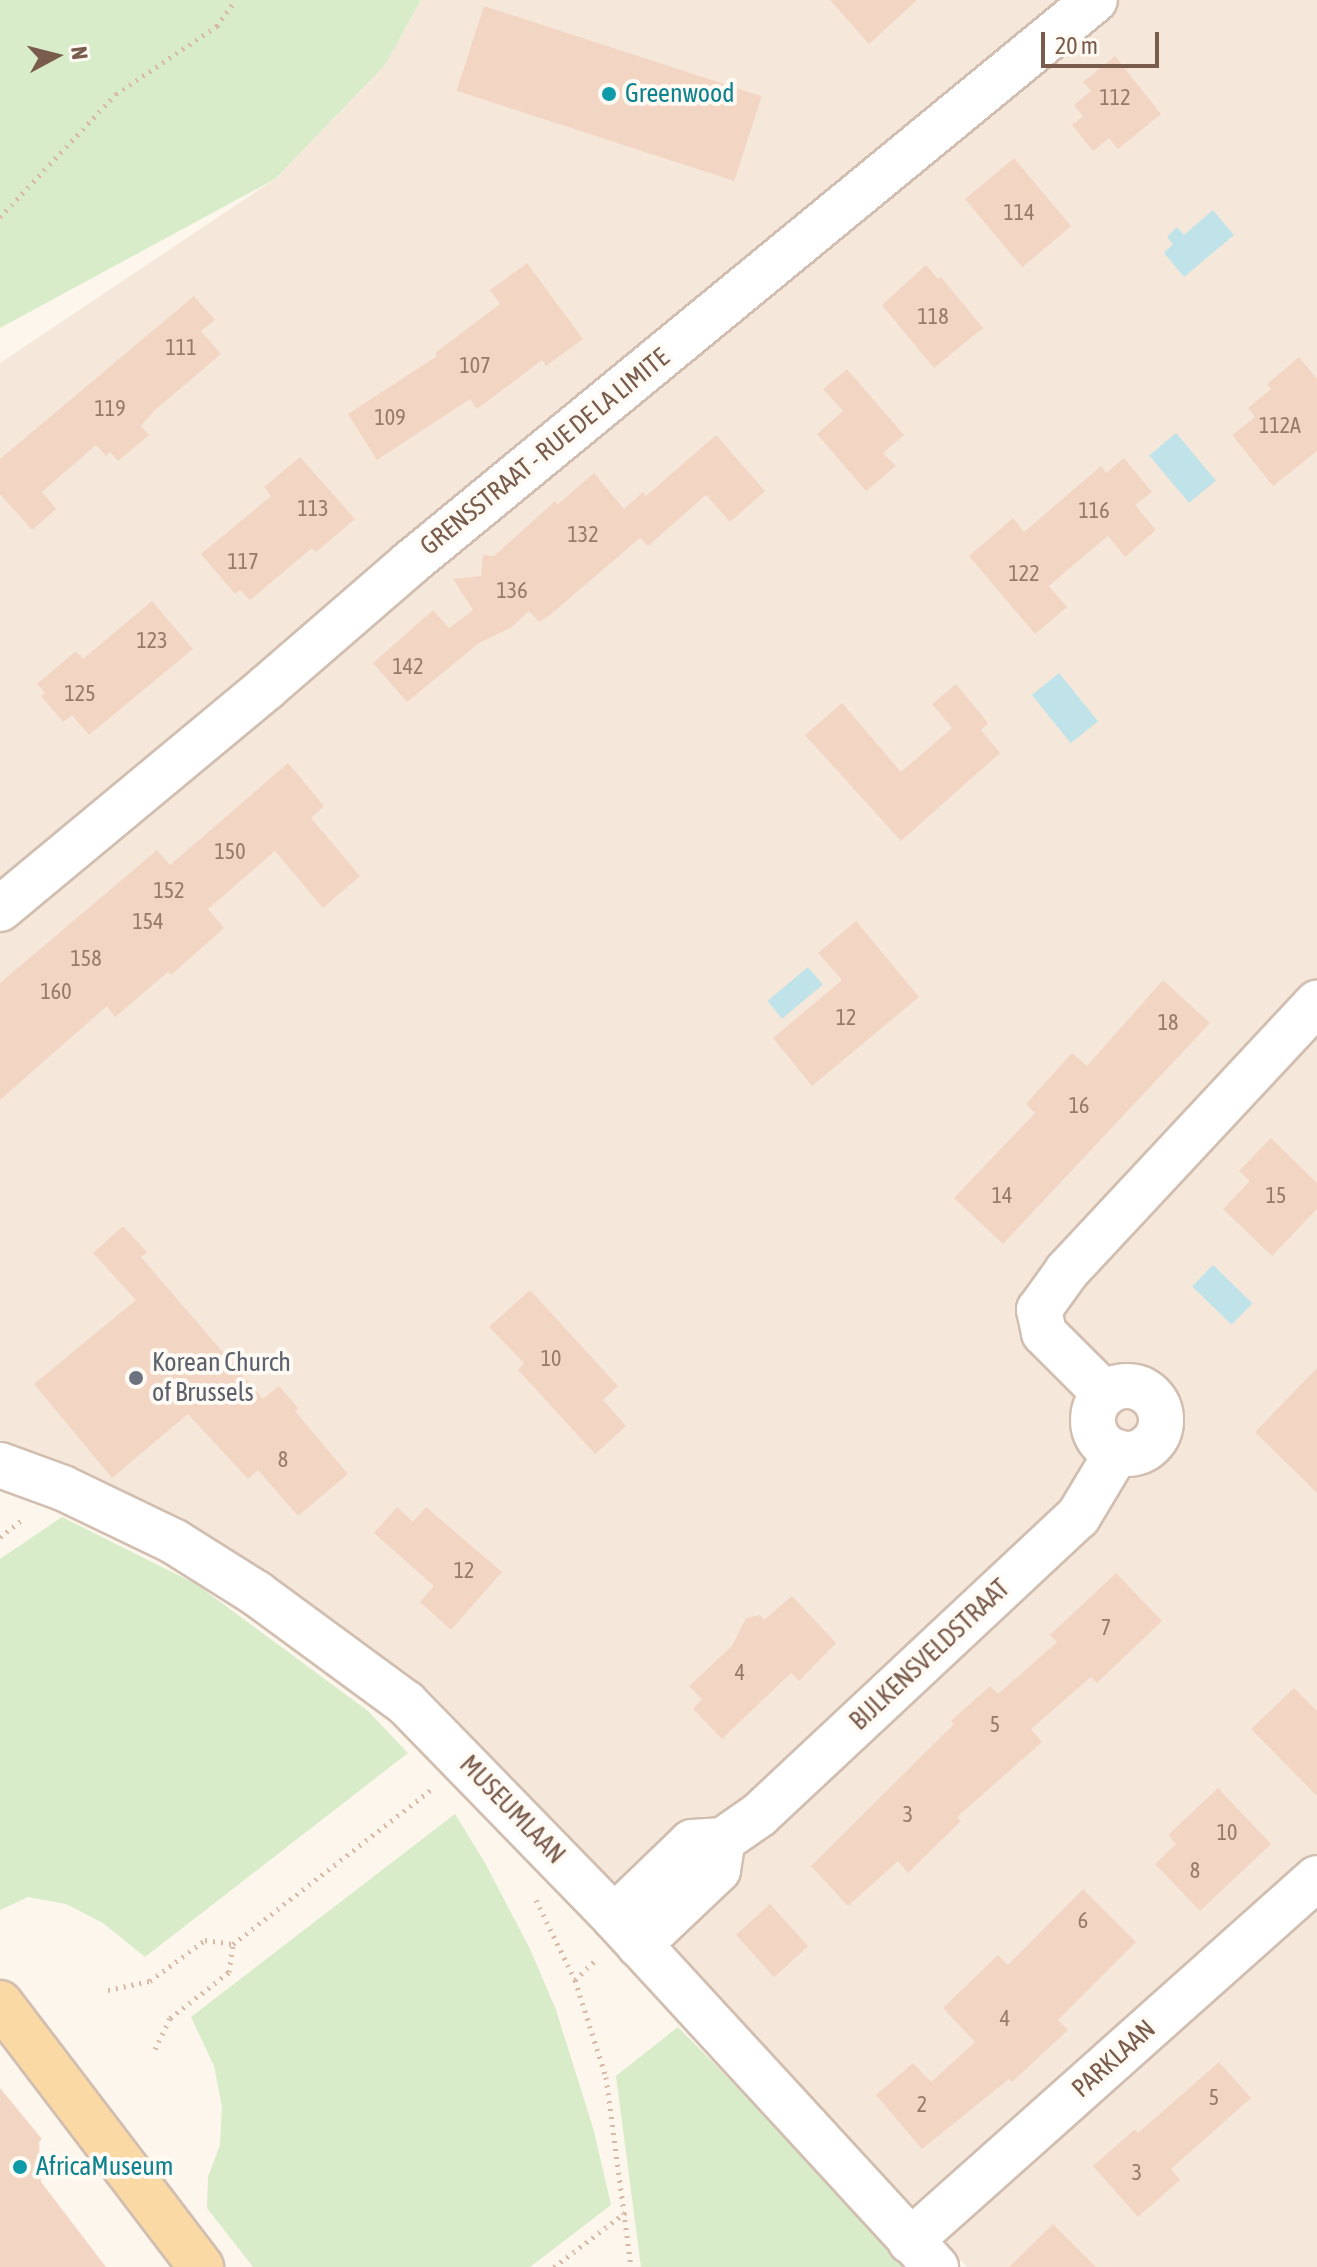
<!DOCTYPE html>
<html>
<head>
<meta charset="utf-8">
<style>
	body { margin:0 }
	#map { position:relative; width:1317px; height:2267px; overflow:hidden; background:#fdf6ec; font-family:"Asap Condensed",sans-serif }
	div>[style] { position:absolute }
	.residential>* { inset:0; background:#f5e8da }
	.green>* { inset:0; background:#d8ecc9 }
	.water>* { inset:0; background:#bfe3e8; transform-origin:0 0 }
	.building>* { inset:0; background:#f3d5c3; transform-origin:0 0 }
	.path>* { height:5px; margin-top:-2.5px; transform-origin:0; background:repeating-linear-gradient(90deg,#d9b8a5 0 2px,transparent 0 8px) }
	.roads { filter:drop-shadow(2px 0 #d1beb0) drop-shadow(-2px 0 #d1beb0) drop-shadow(0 2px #d1beb0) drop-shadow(0 -2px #d1beb0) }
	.minor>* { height:44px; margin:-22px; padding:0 22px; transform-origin:22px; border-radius:22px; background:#fff }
	.minor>.ring { margin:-22px; padding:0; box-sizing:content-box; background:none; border:44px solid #fff; border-radius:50% }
	.major>* { height:44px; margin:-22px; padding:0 22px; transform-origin:22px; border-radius:22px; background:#fbd9a5 }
	.dots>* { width:22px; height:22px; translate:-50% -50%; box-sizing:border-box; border:4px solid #fffaf3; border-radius:50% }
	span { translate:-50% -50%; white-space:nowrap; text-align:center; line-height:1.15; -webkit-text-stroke:8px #fffaf3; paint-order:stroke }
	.number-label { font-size:22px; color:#987a6a }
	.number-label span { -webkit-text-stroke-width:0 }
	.culture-label { font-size:26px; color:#0d838f }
	.left { translate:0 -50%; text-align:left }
	.street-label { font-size:26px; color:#7a5c4d }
	.worship-label { font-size:26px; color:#5b616d }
	.north { position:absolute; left:16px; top:16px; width:80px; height:80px; -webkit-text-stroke:6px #fffaf3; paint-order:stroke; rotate:83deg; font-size:22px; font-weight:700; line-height:32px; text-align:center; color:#7a5c4d }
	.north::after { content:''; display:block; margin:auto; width:28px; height:36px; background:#7a5c4d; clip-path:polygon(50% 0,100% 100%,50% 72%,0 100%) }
	.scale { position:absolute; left:1041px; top:32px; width:118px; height:36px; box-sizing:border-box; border:4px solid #7a5c4d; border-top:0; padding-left:10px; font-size:24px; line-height:28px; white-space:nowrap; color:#7a5c4d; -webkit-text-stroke:6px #fffaf3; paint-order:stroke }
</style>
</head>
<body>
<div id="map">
	<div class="residential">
		<i style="clip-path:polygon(421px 0,1317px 0,1317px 2267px,967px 2267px,430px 1691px,236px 1553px,130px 1495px,70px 1467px,0 1441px,0 363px,275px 179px,385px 65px)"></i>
	</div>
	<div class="green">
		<i style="clip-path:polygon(0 0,421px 0,385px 65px,275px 179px,0 328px)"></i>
		<i style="clip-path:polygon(62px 1517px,196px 1584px,368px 1711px,408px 1753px,145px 1957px,103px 1923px,66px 1904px,28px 1897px,0 1910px,0 1559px)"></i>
		<i style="clip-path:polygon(455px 1814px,485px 1863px,530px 1949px,556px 2010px,594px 2131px,611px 2205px,530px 2267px,253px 2267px,207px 2208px,208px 2177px,220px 2145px,222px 2107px,214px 2066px,191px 2017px)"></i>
		<i style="clip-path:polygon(678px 2027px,915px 2267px,641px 2267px,616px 2076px)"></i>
	</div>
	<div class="water">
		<i style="clip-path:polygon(1213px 210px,1234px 235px,1184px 277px,1164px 253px,1173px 244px,1167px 237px,1177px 227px,1184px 235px)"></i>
		<i style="left:1176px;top:433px;width:62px;height:35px;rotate:50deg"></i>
		<i style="left:1059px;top:673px;width:62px;height:35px;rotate:51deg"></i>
		<i style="left:808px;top:967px;width:23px;height:53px;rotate:50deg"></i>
		<i style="left:1213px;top:1265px;width:55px;height:30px;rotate:44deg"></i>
	</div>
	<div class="building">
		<i style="clip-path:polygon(830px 0,917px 0,869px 44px)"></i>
		<i style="left:484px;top:6px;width:292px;height:89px;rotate:18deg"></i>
		<i style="clip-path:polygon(1115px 56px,1161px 114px,1118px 149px,1109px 138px,1093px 151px,1072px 125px,1083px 116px,1074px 105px,1091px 91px,1083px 82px)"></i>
		<i style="left:1014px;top:158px;width:89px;height:64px;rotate:50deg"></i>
		<i style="clip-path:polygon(527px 263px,583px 339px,546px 366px,542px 360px,477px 409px,470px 399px,377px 460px,348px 414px,437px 356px,435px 353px,500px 304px,490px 290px)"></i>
		<i style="clip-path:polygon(926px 265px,938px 279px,941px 277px,983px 328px,934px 368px,882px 305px)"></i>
		<i style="clip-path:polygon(194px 296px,215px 320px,201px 331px,221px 354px,155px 410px,141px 426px,149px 435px,118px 461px,110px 452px,106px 456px,96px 445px,42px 492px,56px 509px,32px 530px,0 494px,0 459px)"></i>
		<i style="clip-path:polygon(1299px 357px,1317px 379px,1317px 451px,1273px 486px,1232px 435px,1255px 417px,1248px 408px,1271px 389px,1267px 384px)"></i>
		<i style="clip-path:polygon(847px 369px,904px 435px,883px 453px,896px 466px,866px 491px,817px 434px,843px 411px,823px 389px)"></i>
		<i style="clip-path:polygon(716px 435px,765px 491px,730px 522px,706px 495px,648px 546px,640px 538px,550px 615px,539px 622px,529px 611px,512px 627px,479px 643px,407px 702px,373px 663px,433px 610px,449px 628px,473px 610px,453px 579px,481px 576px,483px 555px,494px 556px,555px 501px,558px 504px,594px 473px,624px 509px,643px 492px,646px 496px)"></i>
		<i style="clip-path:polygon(300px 457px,355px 519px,316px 552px,312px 548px,250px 600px,240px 590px,235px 594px,201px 554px,271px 496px,264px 487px)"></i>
		<i style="clip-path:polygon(1124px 458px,1152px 492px,1135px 505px,1156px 530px,1125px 557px,1108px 536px,1078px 561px,1049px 586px,1067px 607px,1035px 634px,969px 556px,1013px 518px,1024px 532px,1101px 466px,1106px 473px)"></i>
		<i style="clip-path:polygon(152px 601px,193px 649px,89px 735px,72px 715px,63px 722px,41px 696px,45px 693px,37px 684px,76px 651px,83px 659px)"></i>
		<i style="clip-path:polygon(956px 684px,988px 723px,981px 730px,1000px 753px,901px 841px,805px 735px,842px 703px,901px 772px,952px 728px,932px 704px)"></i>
		<i style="clip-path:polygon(288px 763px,324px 806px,311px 818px,360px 876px,323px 908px,275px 851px,208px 909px,224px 928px,171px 975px,168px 972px,115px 1017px,107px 1006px,0 1100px,0 983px,157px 850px,170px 865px)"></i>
		<i style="clip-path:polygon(856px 921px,919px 997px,812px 1086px,773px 1038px,842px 980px,818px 953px)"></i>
		<i style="clip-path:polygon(1163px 980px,1210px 1023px,1003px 1244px,954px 1198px,1035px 1113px,1026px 1104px,1072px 1053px,1087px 1066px)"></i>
		<i style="clip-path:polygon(1271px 1138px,1317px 1183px,1317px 1209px,1272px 1256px,1223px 1209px,1250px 1181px,1239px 1171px)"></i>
		<i style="clip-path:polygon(123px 1226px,147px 1252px,141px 1257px,263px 1399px,279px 1386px,298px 1408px,295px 1411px,348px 1474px,298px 1516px,258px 1470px,248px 1479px,188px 1414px,112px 1478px,34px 1384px,136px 1300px,93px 1253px)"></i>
		<i style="clip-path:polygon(530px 1290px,618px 1386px,603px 1400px,626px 1426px,595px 1454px,518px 1370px,524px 1363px,489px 1327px)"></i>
		<i style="clip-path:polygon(1317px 1368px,1317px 1493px,1255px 1432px)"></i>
		<i style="clip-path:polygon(397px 1507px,413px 1522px,426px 1507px,502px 1572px,451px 1630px,420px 1602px,434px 1586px,374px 1533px)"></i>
		<i style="clip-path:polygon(1116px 1573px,1162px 1621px,1097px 1683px,1091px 1677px,1031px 1729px,1042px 1742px,957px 1817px,961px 1821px,908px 1873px,898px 1861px,848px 1906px,811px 1866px,954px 1724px,951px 1721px,990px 1686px,998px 1694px,1057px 1642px,1050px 1635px)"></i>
		<i style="clip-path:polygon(792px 1596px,836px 1643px,799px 1681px,791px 1673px,722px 1739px,693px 1709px,702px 1699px,689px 1686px,732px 1646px,746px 1618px,760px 1615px,764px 1620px)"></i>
		<i style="clip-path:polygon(1294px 1688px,1317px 1711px,1317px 1796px,1251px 1729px)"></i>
		<i style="clip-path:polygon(1218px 1788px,1271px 1844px,1200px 1911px,1155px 1864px,1176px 1844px,1168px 1835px)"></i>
		<i style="clip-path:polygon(1083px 1889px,1136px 1942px,1058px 2020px,1068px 2030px,1012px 2082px,1009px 2079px,922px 2149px,876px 2095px,913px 2063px,931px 2082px,975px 2042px,943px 2008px,998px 1955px,1008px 1965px)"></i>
		<i style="left:770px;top:1904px;width:57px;height:46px;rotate:48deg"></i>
		<i style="clip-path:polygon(1219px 2062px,1251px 2098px,1171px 2169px,1180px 2180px,1138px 2217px,1093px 2166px,1135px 2129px,1138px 2133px)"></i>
		<i style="clip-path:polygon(0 2088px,42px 2139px,39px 2142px,41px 2182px,106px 2267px,0 2267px)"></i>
		<i style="clip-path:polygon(1053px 2224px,1096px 2267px,1009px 2267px)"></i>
	</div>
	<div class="path">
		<i style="left:0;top:217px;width:169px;rotate:-46.7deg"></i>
		<i style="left:116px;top:94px;width:122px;rotate:-34deg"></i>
		<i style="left:217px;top:26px;width:32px;rotate:-55deg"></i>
		<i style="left:0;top:1537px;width:31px;rotate:-38deg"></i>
		<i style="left:536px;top:1900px;width:89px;rotate:64deg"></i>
		<i style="left:575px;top:1980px;width:102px;rotate:72.3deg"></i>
		<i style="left:606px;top:2077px;width:192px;rotate:82.5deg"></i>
		<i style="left:575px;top:1980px;width:30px;rotate:-44deg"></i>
		<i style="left:108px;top:1990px;width:43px;rotate:-12.1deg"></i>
		<i style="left:150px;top:1981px;width:69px;rotate:-36.7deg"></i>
		<i style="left:205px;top:1940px;width:28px;rotate:8deg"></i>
		<i style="left:155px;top:2049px;width:34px;rotate:-64deg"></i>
		<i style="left:170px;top:2018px;width:75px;rotate:-37.9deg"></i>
		<i style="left:229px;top:1972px;width:28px;rotate:-82deg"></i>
		<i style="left:233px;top:1944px;width:251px;rotate:-37.9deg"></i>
		<i style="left:554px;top:2267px;width:91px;rotate:-37.4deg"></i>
	</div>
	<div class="roads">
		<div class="minor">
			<i style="left:0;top:909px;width:346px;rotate:-39.7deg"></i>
			<i style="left:266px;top:688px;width:189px;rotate:-40.9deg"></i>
			<i style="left:409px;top:564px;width:888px;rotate:-39.43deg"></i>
			<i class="ring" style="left:1093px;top:1386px;width:24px;height:24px"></i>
			<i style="left:1105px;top:1394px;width:86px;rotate:-135deg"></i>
			<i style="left:1044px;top:1333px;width:24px;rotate:-102deg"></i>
			<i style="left:1039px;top:1310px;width:48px;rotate:-54.3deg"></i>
			<i style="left:1067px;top:1271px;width:367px;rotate:-47deg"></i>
			<i style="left:0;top:1465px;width:67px;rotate:20.1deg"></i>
			<i style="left:63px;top:1488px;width:124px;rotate:25.7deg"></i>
			<i style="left:175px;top:1542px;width:96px;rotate:32.2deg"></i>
			<i style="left:256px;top:1593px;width:186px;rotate:36.3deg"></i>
			<i style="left:406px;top:1703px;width:298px;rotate:45.8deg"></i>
			<i style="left:614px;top:1917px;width:476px;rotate:47.4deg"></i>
			<i style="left:614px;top:1917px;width:108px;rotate:-43.9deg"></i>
			<i style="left:692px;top:1842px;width:31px;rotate:-4deg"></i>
			<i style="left:639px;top:1945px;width:109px;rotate:-43.5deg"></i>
			<i style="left:718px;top:1870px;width:30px;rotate:-81deg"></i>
			<i style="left:723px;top:1840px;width:44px;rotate:-34.8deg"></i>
			<i style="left:759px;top:1815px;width:437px;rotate:-43.1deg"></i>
			<i style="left:1078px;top:1517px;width:76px;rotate:-59deg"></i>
			<i style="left:910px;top:2241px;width:545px;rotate:-41.73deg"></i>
		</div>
		<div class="major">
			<i style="left:0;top:2003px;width:332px;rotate:52.7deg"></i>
		</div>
	</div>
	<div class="dots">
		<i style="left:609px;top:94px;background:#0f9aa8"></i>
		<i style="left:136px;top:1378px;background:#6b7280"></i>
		<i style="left:20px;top:2167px;background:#0f9aa8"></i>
	</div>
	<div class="number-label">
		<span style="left:1115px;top:98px">112</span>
		<span style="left:1019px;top:213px">114</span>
		<span style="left:933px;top:317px">118</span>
		<span style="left:181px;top:348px">111</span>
		<span style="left:475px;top:366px">107</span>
		<span style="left:110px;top:409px">119</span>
		<span style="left:390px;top:418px">109</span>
		<span style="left:1280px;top:426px">112A</span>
		<span style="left:313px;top:509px">113</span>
		<span style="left:1094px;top:511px">116</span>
		<span style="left:583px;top:535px">132</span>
		<span style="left:243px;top:562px">117</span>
		<span style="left:1024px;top:574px">122</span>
		<span style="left:512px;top:591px">136</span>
		<span style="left:152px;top:641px">123</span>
		<span style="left:408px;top:667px">142</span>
		<span style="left:80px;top:694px">125</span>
		<span style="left:230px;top:852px">150</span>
		<span style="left:169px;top:891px">152</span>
		<span style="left:148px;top:922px">154</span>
		<span style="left:86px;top:959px">158</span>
		<span style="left:56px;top:992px">160</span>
		<span style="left:846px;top:1018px">12</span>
		<span style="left:1168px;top:1023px">18</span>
		<span style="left:1079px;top:1106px">16</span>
		<span style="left:1002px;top:1196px">14</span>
		<span style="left:1276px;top:1196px">15</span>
		<span style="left:551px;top:1359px">10</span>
		<span style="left:283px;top:1460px">8</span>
		<span style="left:464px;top:1571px">12</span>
		<span style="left:1106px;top:1628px">7</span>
		<span style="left:740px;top:1673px">4</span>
		<span style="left:995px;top:1725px">5</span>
		<span style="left:908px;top:1815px">3</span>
		<span style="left:1227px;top:1833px">10</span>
		<span style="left:1195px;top:1871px">8</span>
		<span style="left:1083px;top:1921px">6</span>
		<span style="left:1005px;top:2019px">4</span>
		<span style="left:1214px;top:2098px">5</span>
		<span style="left:922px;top:2105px">2</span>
		<span style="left:1137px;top:2173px">3</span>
	</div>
	<div class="culture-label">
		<span class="left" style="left:625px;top:94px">Greenwood</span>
		<span class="left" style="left:36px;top:2167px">AfricaMuseum</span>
	</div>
	<div class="street-label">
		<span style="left:545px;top:452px;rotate:-39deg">GRENSSTRAAT - RUE DE LA LIMITE</span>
		<span style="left:930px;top:1655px;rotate:-43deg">BIJLKENSVELDSTRAAT</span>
		<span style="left:512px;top:1810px;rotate:46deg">MUSEUMLAAN</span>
		<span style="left:1114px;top:2059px;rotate:-42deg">PARKLAAN</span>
	</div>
	<div class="worship-label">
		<span class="left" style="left:152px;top:1378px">Korean Church<br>of Brussels</span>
	</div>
	<div class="north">N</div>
	<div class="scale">20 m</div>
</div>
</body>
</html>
